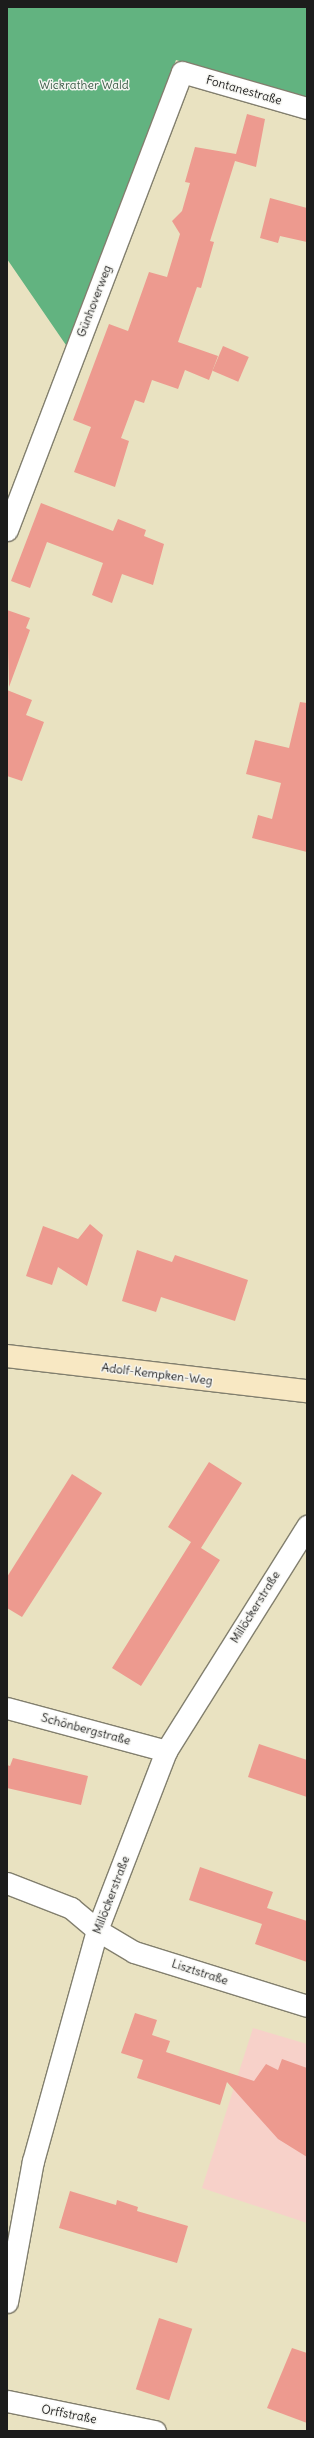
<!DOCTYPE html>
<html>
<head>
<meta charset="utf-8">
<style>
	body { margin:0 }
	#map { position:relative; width:314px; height:2438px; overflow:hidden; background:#e9e2c1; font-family:Delius,sans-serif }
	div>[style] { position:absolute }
	.built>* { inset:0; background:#f7d1c9 }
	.forest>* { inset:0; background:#62b380 }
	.building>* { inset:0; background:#ed9a8f; transform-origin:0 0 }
	.roads { filter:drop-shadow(1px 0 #827f6e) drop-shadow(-1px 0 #827f6e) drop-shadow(0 1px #827f6e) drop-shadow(0 -1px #827f6e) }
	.street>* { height:21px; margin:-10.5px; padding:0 10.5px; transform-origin:10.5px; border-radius:10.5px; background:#fff }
	.secondary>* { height:22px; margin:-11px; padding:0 11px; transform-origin:11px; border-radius:11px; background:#f8e8c3 }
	span { translate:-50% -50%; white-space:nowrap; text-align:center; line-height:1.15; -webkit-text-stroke:3px #f6f6f2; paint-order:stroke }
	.park-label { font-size:12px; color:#3c5b47 }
	.street-label { font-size:12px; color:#1c1c1c }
	.frame { position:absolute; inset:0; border:8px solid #1c1c1c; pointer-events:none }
</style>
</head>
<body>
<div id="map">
	<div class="built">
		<i style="clip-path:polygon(253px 2028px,307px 2044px,307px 2223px,202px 2188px)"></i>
	</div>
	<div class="forest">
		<i style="clip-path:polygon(7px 7px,307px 7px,307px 98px,176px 60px,68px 348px,7px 259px)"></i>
	</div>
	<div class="building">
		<i style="clip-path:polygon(247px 114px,265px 119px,256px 167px,235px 161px,210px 241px,214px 242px,201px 288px,197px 287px,178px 342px,218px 356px,209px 380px,185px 370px,178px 389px,152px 380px,144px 403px,135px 400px,121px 438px,129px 441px,115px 487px,74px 472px,91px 427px,73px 420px,109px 324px,128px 331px,149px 272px,167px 277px,180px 234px,172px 221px,182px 211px,190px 183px,185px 182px,195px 147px,236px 154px)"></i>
		<i style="clip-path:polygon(270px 198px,307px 208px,307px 242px,280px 236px,278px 243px,260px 238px)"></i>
		<i style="left:223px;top:346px;width:28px;height:27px;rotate:23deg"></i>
		<i style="clip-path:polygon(41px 503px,113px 531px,118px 519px,146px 530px,144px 536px,164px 544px,153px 585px,122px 574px,112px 603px,92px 595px,103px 563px,47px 542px,30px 588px,11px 581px)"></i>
		<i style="clip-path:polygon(7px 610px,30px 618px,26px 628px,30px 630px,9px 687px)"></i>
		<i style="clip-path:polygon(7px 690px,32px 700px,26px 715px,44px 722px,22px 781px,7px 776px)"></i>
		<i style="clip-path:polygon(300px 702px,307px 703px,307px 852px,252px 838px,258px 815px,272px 819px,281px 783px,246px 774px,255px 740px,289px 748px)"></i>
		<i style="clip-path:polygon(90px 1224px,103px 1235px,87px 1286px,58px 1267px,52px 1285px,26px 1276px,43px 1226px,78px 1239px)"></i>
		<i style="clip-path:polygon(137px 1250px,172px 1262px,175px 1255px,248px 1280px,235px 1321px,161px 1297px,156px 1312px,122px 1301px)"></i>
		<i style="clip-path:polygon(209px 1462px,242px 1483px,201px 1548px,220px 1560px,141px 1686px,112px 1668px,191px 1542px,168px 1527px)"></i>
		<i style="clip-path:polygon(72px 1474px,102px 1493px,22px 1617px,7px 1608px,7px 1577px)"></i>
		<i style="clip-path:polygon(259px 1744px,307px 1760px,307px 1797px,248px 1777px)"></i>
		<i style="clip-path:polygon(13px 1758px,88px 1776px,81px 1805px,7px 1788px,7px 1765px,10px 1766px)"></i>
		<i style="clip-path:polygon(200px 1867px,273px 1892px,267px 1908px,307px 1921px,307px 1962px,255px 1944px,262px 1924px,189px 1900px)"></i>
		<i style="clip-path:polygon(135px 2013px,157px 2020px,152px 2035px,170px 2041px,166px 2052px,254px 2081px,266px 2064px,278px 2070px,282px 2059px,307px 2068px,307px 2157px,278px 2139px,227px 2082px,220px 2105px,137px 2078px,143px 2060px,121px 2053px)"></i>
		<i style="clip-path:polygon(70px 2191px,116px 2205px,117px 2200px,138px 2207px,137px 2211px,188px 2226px,177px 2263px,59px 2228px)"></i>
		<i style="left:159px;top:2318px;width:35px;height:75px;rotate:18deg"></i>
		<i style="clip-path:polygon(292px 2348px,307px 2353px,307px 2423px,267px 2408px)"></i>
	</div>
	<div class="roads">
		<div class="street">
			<i style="left:7px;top:530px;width:490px;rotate:-69.1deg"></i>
			<i style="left:182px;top:72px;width:130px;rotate:16.1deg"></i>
			<i style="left:7px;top:1708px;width:165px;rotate:15.1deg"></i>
			<i style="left:7px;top:1883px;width:69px;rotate:21.3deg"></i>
			<i style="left:71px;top:1908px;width:34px;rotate:40deg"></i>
			<i style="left:97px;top:1930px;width:43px;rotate:30.7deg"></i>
			<i style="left:134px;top:1952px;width:181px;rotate:17.3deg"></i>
			<i style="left:7px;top:2302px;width:143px;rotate:-79.6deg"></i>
			<i style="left:33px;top:2161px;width:240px;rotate:-74.5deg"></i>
			<i style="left:97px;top:1930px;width:192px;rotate:-68.9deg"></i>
			<i style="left:166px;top:1751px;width:266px;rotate:-57.9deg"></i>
			<i style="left:7px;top:2401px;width:151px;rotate:11.5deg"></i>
		</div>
		<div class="secondary">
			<i style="left:7px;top:1356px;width:302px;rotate:6.7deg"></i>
		</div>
	</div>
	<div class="park-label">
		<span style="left:84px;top:85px">Wickrather Wald</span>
	</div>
	<div class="street-label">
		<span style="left:244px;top:90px;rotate:16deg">Fontanestraße</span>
		<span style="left:94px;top:301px;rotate:-69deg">Günhoverweg</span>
		<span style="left:157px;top:1374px;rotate:7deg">Adolf-Kempken-Weg</span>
		<span style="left:255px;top:1607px;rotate:-58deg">Millöckerstraße</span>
		<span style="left:86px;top:1729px;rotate:15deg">Schönbergstraße</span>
		<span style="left:111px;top:1895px;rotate:-69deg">Millöckerstraße</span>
		<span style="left:200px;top:1972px;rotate:18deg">Lisztstraße</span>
		<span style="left:69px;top:2414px;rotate:11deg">Orffstraße</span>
	</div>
	<div class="frame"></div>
</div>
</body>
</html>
